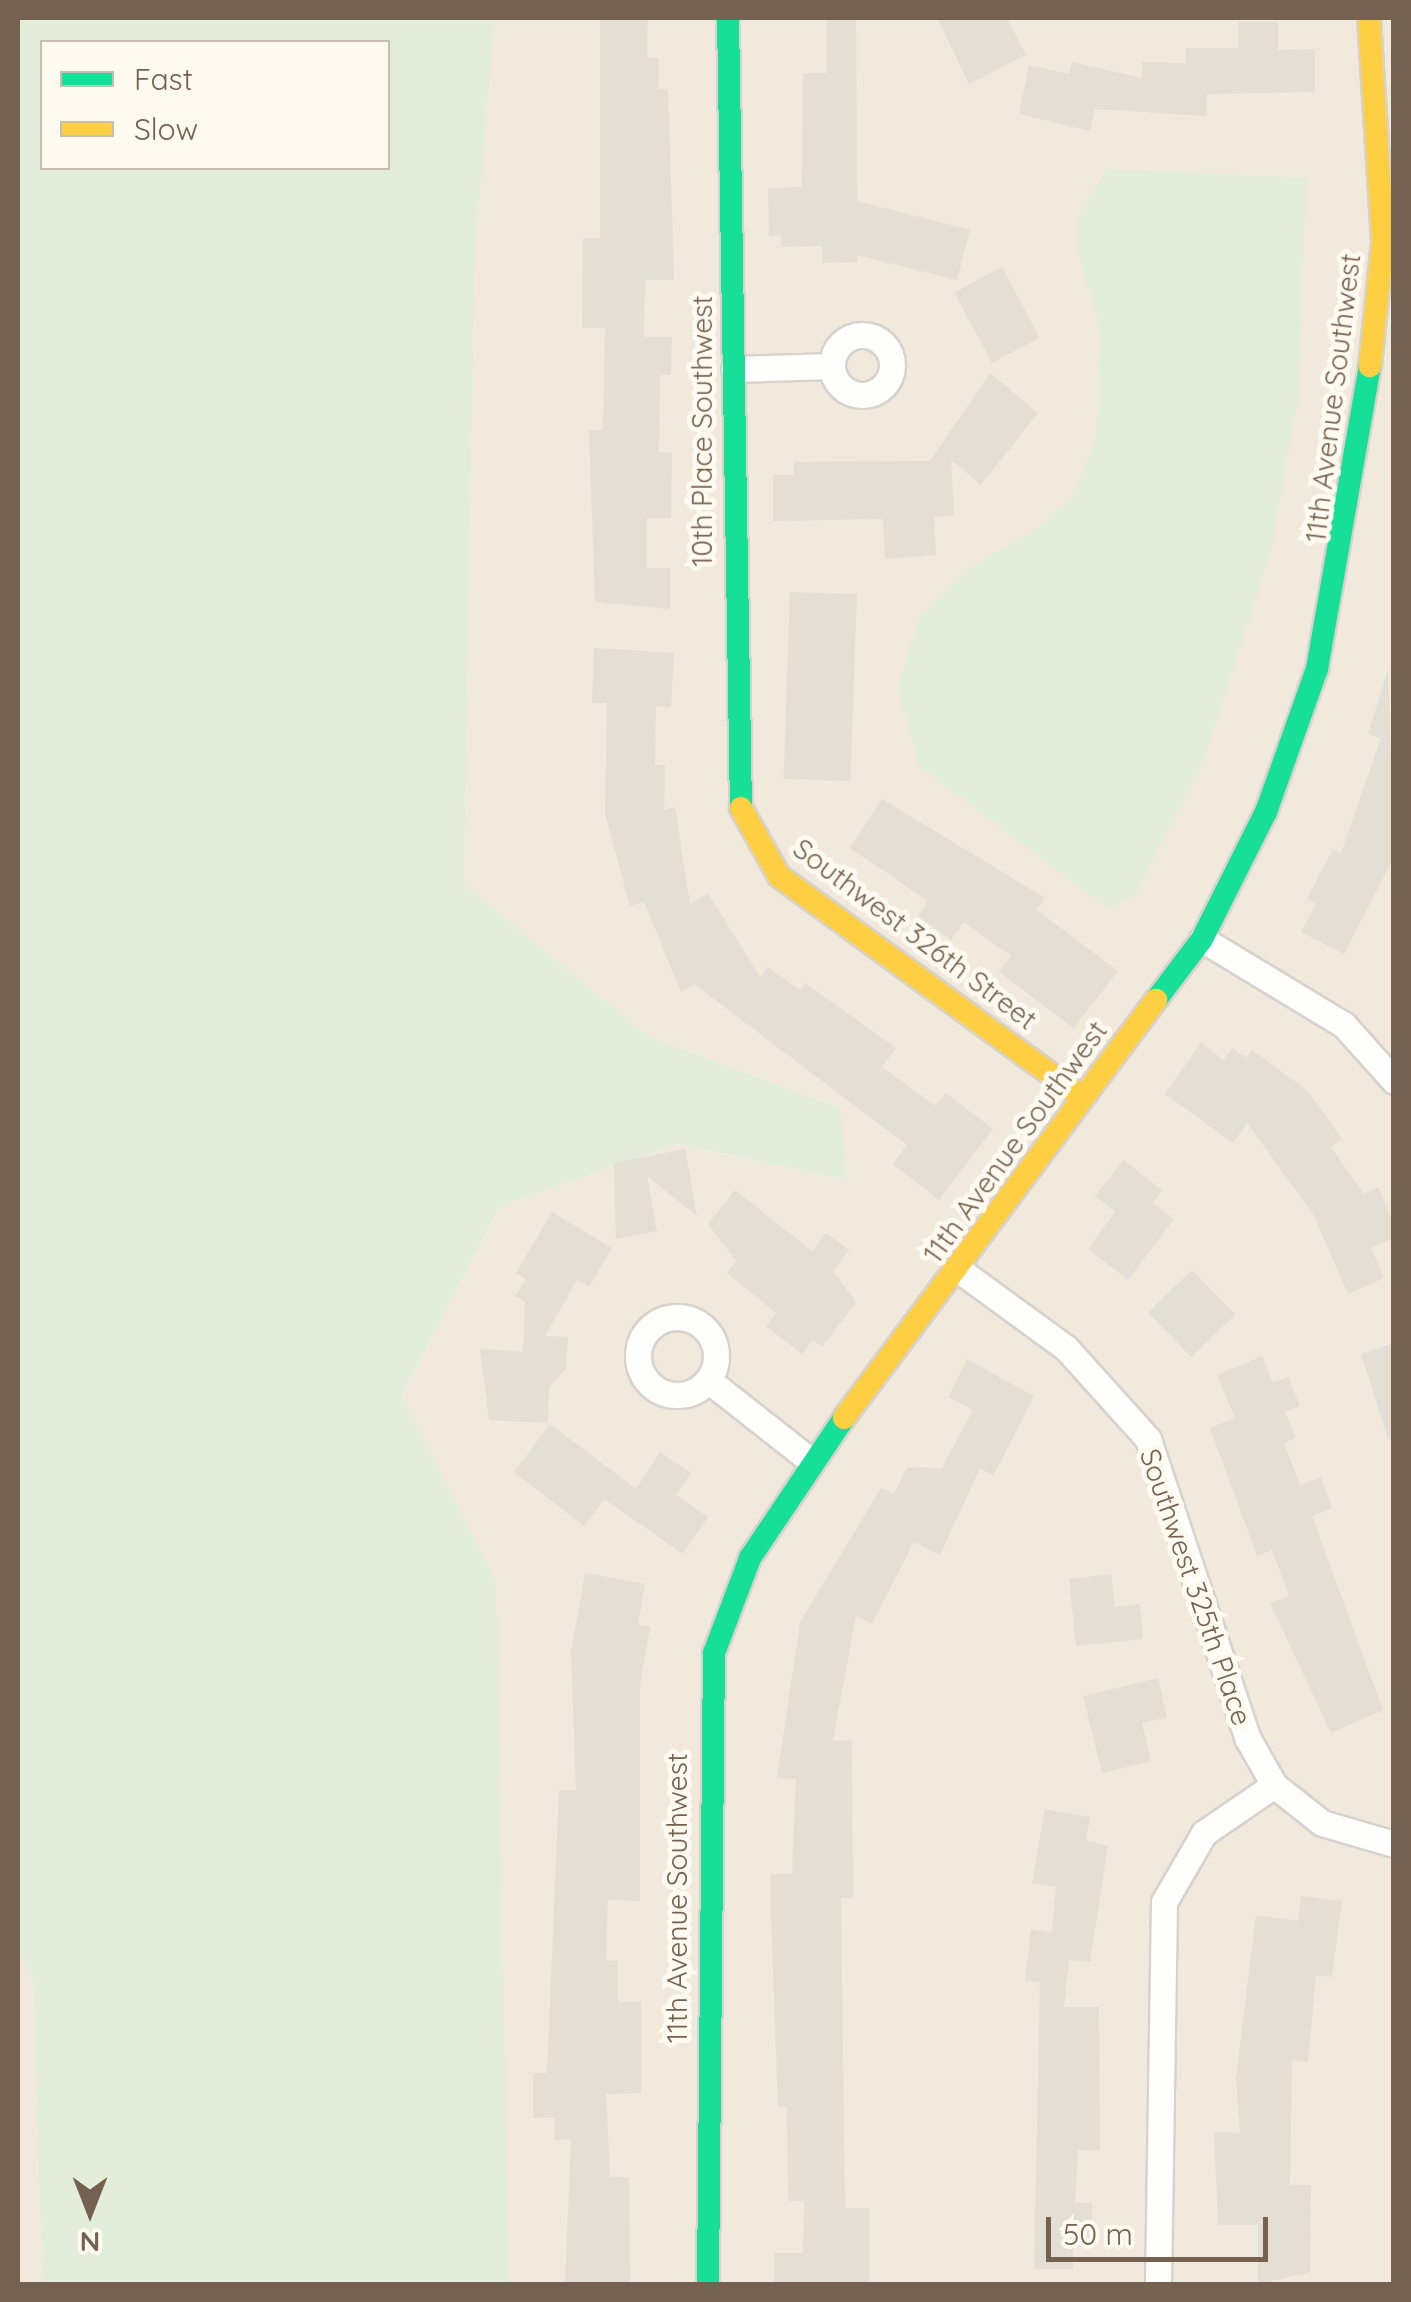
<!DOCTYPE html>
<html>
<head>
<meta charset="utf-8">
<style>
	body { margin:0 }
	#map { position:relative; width:1411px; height:2302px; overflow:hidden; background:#f7f5ee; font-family:Quicksand,sans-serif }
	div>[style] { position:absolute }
	.residential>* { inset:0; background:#f0e9dc }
	.green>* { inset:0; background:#e3eeda }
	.building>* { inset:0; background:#e4ded5; transform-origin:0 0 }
	.roads { filter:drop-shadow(2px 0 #d7d2cc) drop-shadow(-2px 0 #d7d2cc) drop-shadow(0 2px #d7d2cc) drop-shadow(0 -2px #d7d2cc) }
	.street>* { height:25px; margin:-12.5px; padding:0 12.5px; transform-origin:12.5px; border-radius:12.5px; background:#fefefc }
	.street>.ring { margin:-12.5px; padding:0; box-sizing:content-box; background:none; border:25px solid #fefefc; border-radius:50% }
	.fast>* { height:22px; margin:-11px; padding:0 11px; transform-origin:11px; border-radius:11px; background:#16e098 }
	.slow>* { height:22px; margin:-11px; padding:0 11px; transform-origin:11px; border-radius:11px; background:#ffcf43 }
	span { translate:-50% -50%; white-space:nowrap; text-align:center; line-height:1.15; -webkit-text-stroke:10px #fefaf0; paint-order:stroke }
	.street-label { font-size:28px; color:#75614f }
	.frame { position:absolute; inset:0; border:20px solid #75614f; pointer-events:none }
	.legend { position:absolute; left:40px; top:40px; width:350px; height:130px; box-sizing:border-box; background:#fefaf0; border:2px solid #c7bdb0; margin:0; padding:12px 18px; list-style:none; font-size:30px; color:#75614f }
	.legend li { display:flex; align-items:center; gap:20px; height:50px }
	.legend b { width:50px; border:2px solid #c7bdb0 }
	.north { position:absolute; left:40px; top:2162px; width:100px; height:100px; -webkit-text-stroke:8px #fefaf0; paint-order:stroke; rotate:180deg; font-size:28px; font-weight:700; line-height:40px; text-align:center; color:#75614f }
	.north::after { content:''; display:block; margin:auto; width:35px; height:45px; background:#75614f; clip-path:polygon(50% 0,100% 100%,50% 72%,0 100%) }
	.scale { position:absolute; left:1046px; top:2217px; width:222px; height:45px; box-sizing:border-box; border:5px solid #75614f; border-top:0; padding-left:12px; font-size:30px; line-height:35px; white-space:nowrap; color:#75614f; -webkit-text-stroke:8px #fefaf0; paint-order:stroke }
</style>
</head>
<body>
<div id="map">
	<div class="residential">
		<i style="clip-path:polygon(495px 18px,1393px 18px,1393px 2284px,508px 2284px,402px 1397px,500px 1206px,677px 1144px,847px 1180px,840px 1108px,648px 1036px,464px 884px,475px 252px)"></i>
		<i style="clip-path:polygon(18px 1948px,33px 1982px,42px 2284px,18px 2284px)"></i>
	</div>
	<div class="green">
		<i style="clip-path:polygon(evenodd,18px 18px,495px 18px,475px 252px,464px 884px,648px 1036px,840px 1108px,848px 1180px,677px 1144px,500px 1206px,402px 1396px,496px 1581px,509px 2284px,42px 2284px,33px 1982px,18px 1948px,18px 18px,42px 42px,388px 42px,388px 168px,42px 168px,42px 42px)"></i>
		<i style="clip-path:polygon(1107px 169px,1306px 178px,1299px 392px,1271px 551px,1203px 763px,1135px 895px,1109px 909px,919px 766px,898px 688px,919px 618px,965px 571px,1039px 527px,1076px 491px,1096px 435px,1100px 328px,1078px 252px,1079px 215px)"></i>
	</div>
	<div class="building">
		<i style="clip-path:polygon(600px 18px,648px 18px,647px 58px,659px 58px,658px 89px,668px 89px,674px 280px,645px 280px,644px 337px,672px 337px,671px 375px,660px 375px,659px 452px,672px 453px,671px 518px,647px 518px,647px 568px,670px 568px,670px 609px,595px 602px,589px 430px,603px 430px,605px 328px,582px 328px,583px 238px,600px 238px)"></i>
		<i style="clip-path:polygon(827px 18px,856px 18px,857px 201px,970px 230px,957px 280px,857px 255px,857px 262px,822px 263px,822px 246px,781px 247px,781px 235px,769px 236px,768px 188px,802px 187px,803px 73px,827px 73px)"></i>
		<i style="clip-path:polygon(937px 18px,1007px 18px,1026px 55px,969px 84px)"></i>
		<i style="clip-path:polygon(1238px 22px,1278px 22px,1278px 50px,1315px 49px,1315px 92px,1207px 94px,1207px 116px,1095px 109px,1090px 131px,1019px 114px,1029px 65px,1069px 74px,1072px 62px,1142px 78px,1142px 62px,1186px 63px,1186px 48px,1238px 48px)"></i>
		<i style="left:1002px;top:267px;width:80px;height:54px;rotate:62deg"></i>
		<i style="clip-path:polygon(990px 373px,1038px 413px,981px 485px,951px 460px,954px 516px,934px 517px,936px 555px,885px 559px,883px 519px,773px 521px,773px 475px,794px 475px,794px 462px,930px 461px)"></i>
		<i style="left:790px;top:592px;width:67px;height:187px;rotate:2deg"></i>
		<i style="clip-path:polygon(594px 648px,674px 653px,671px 707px,656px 706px,655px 765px,665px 765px,664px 810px,675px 807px,690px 904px,708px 893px,760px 977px,767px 967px,800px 990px,805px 983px,896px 1048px,882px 1067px,936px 1106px,946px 1093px,993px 1129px,939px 1200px,893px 1164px,907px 1145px,694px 984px,681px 992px,644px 902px,630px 906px,605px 814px,607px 703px,592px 703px)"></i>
		<i style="clip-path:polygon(1388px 670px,1394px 857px,1344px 954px,1301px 932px,1316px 904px,1307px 899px,1333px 849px,1341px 853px,1381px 738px,1368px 734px)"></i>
		<i style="clip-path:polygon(882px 799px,1045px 898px,1037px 910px,1118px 971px,1074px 1028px,999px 972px,1011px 956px,964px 922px,951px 940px,918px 916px,928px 901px,850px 848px)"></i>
		<i style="clip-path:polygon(1201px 1043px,1224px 1060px,1232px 1048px,1246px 1058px,1252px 1050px,1307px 1090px,1342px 1139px,1331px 1147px,1364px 1194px,1378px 1187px,1394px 1224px,1394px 1238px,1371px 1248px,1384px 1278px,1348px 1294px,1313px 1214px,1247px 1123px,1233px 1143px,1165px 1094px)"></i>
		<i style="clip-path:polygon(685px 1149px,697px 1216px,647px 1176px,657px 1231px,616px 1239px,614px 1163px)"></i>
		<i style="clip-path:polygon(1123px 1160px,1162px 1190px,1153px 1203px,1174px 1219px,1128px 1280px,1088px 1249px,1115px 1212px,1095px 1196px)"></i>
		<i style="clip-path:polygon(735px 1190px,812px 1251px,826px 1233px,849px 1250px,833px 1271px,856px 1302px,822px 1347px,813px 1340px,802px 1354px,766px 1326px,776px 1313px,727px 1273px,736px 1261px,708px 1224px)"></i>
		<i style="clip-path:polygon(552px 1212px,612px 1248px,589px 1287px,577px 1280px,545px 1336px,568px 1337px,566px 1369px,549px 1387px,548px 1423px,489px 1420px,480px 1349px,523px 1352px,525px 1302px,515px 1296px,526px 1279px,516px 1273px)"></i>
		<i style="left:1192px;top:1270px;width:62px;height:61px;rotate:46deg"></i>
		<i style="clip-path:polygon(1394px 1343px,1394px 1439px,1388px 1439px,1361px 1354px)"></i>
		<i style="clip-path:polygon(1262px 1356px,1273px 1383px,1288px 1377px,1300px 1406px,1285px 1412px,1296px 1438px,1284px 1443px,1300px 1485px,1321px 1477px,1332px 1508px,1312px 1516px,1383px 1710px,1331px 1733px,1270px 1603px,1289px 1596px,1272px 1550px,1257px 1556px,1210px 1428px,1235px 1418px,1217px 1375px)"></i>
		<i style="clip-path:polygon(967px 1359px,1034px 1396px,993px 1476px,980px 1468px,940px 1555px,914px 1542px,872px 1624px,856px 1616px,833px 1740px,852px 1741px,853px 1898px,841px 1898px,845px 2208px,869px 2208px,869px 2284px,774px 2284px,774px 2253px,803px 2253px,804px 2201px,788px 2201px,787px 2107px,778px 2107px,771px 1916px,771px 1874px,792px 1874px,796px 1779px,777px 1778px,800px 1622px,881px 1488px,894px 1494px,907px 1467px,942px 1468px,973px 1410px,948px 1397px)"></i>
		<i style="clip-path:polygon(550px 1424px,636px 1489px,660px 1452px,691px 1473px,676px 1495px,708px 1517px,683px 1554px,604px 1499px,584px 1526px,514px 1472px)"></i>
		<i style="clip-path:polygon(585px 1573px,645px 1584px,638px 1625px,650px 1627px,640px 1686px,640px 1901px,608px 1900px,606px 1960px,618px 1961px,618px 2002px,641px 2002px,641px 2093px,606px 2094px,610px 2177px,629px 2177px,630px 2284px,565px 2284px,571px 2139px,555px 2140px,555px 2117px,533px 2118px,533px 2073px,547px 2073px,559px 1790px,576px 1790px,571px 1652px)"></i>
		<i style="clip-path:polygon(1111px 1574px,1115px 1607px,1140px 1604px,1143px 1639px,1076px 1646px,1069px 1579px)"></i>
		<i style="clip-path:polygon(1158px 1678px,1167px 1717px,1142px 1723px,1151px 1761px,1102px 1773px,1083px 1696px)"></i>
		<i style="clip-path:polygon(1045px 1809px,1090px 1817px,1086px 1841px,1108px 1846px,1090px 1962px,1069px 1960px,1064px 2007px,1099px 2007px,1100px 2151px,1078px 2150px,1075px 2203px,1092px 2203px,1092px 2247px,1073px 2247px,1073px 2269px,1034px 2269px,1040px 1982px,1025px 1981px,1031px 1930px,1052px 1932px,1056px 1887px,1032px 1883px)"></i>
		<i style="clip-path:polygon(1301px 1896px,1342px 1901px,1332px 1977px,1316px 1975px,1308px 2062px,1292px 2060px,1290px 2185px,1311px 2185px,1310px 2272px,1258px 2284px,1258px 2225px,1218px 2225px,1214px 2132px,1240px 2133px,1236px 2078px,1256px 1915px,1298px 1921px)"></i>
	</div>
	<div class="roads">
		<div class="street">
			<i class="ring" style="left:832px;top:335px;width:35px;height:35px"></i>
			<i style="left:734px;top:369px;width:97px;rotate:-1.8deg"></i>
			<i style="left:1202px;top:939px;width:166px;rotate:31.2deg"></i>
			<i style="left:1344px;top:1025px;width:75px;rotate:48.2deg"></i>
			<i style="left:959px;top:1270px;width:132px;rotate:36.1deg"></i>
			<i style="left:1066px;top:1348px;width:122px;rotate:48deg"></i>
			<i style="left:1148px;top:1439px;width:316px;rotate:71.6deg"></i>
			<i style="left:1248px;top:1739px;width:53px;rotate:60.5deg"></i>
			<i style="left:1274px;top:1785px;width:61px;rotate:38.4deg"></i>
			<i style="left:1322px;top:1823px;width:75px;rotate:16.3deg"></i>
			<i class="ring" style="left:638px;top:1317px;width:53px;height:53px"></i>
			<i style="left:708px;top:1380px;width:131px;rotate:38.2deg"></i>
			<i style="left:1158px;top:2284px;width:382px;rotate:-89.1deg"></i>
			<i style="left:1164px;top:1902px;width:80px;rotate:-59.9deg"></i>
			<i style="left:1204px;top:1833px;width:85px;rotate:-34.4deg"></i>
		</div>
		<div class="fast">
			<i style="left:728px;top:18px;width:790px;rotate:89.06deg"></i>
			<i style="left:1156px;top:1000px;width:76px;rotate:-53deg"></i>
			<i style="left:1202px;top:939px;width:142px;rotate:-63.3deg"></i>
			<i style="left:1266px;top:812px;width:152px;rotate:-70.4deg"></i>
			<i style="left:1317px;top:669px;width:308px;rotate:-80.1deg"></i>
			<i style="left:708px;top:2284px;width:631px;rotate:-89.46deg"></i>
			<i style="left:714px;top:1653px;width:102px;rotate:-69.2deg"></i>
			<i style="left:750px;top:1558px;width:169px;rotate:-56.1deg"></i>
		</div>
		<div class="slow">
			<i style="left:1369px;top:18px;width:224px;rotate:86.4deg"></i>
			<i style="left:1383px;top:242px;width:125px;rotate:96deg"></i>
			<i style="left:741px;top:808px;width:78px;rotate:60.8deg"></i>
			<i style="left:779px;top:876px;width:375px;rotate:36.1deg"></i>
			<i style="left:844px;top:1418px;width:522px;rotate:-53.26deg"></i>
		</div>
	</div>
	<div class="street-label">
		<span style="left:1333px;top:398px;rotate:-83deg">11th Avenue Southwest</span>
		<span style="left:702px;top:431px;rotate:-90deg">10th Place Southwest</span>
		<span style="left:915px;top:934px;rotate:37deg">Southwest 326th Street</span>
		<span style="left:1015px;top:1142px;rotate:-54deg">11th Avenue Southwest</span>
		<span style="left:1196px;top:1587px;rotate:71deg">Southwest 325th Place</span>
		<span style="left:677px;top:1898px;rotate:-90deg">11th Avenue Southwest</span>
	</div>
	<div class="frame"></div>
	<ul class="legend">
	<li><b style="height:12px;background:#16e098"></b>Fast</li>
	<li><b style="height:12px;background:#ffcf43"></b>Slow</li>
	</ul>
	<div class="north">N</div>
	<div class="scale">50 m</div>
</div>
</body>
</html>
